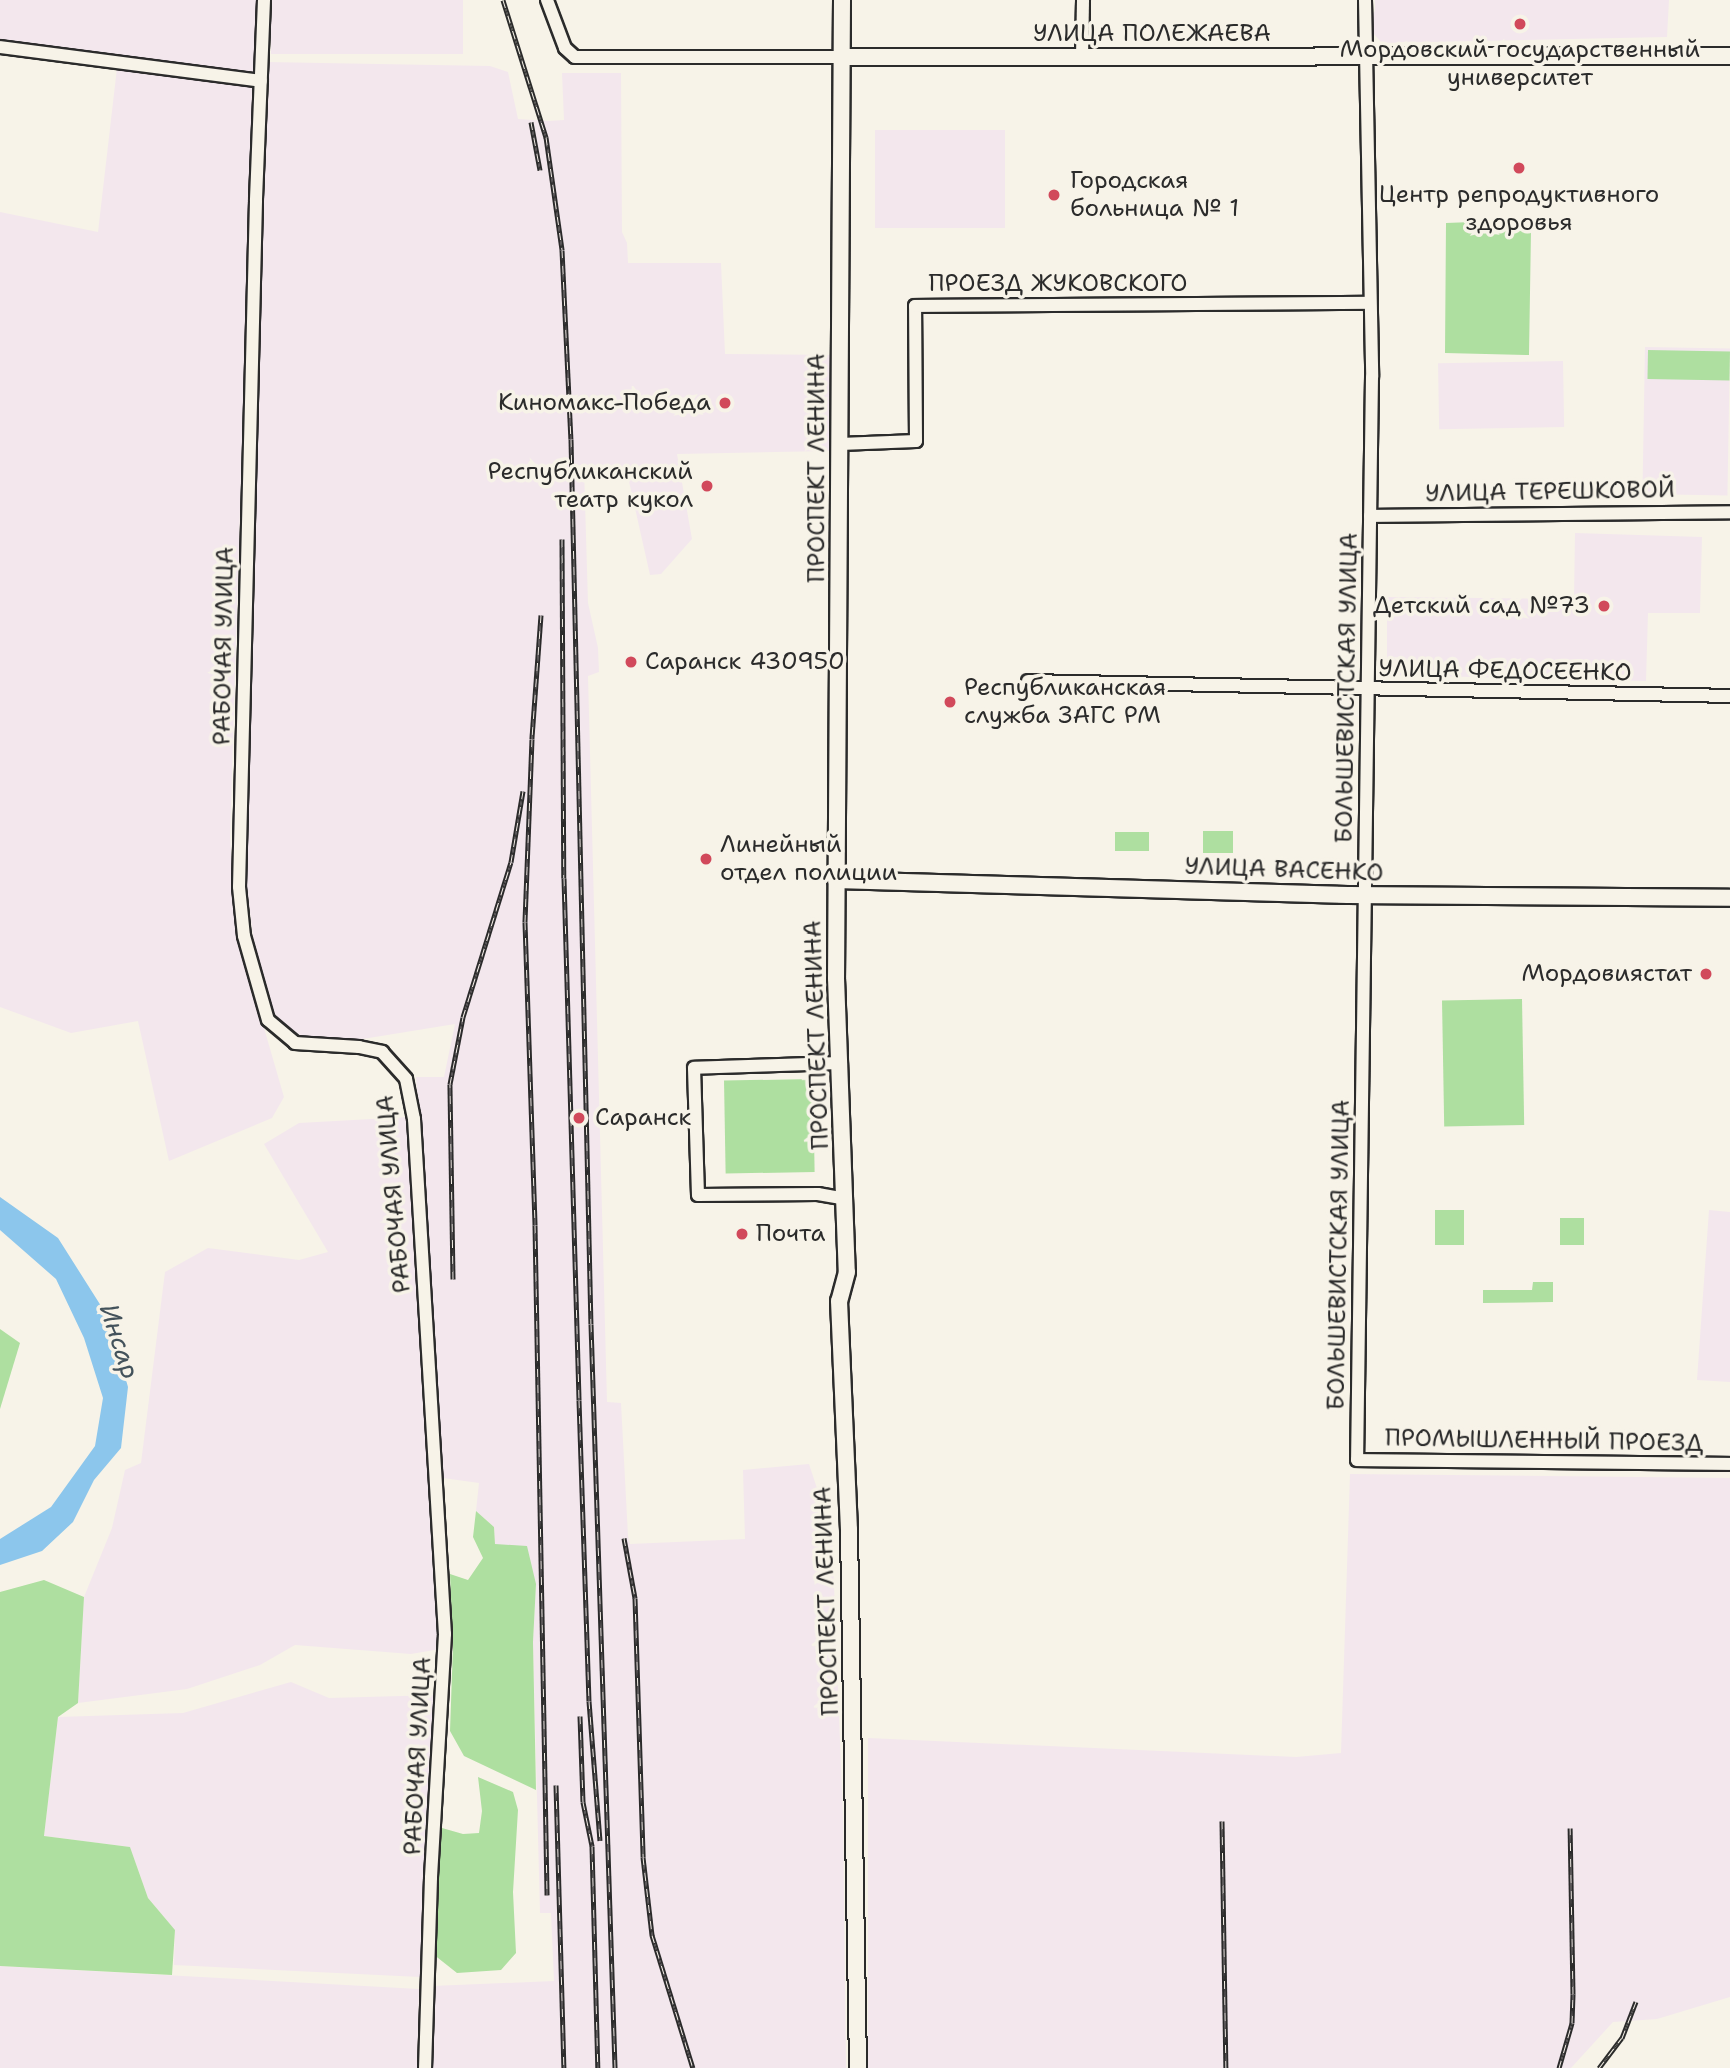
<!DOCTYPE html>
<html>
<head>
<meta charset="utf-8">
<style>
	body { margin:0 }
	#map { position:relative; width:1730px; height:2068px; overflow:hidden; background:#f7f3e8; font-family:"Shantell Sans",sans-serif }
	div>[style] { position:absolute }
	.built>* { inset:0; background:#f3e7ed; transform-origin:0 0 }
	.green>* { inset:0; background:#aedfa0; transform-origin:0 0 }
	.water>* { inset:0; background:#8cc6ec }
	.roads { filter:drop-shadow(2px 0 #2b2b2b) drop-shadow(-2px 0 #2b2b2b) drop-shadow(0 2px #2b2b2b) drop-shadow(0 -2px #2b2b2b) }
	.minor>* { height:12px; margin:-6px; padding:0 6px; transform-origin:6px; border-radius:6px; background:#f7f3e8 }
	.major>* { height:16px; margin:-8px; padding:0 8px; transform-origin:8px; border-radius:8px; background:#f7f3e8 }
	.rail>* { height:5px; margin-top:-2.5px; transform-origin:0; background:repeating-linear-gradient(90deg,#f7f3e8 0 8px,#2b2b2b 0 16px); box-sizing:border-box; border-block:2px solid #2b2b2b }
	.dots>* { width:19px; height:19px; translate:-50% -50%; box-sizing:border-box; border:4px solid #f7f3e8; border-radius:50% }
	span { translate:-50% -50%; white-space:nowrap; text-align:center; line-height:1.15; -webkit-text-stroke:7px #f7f3e8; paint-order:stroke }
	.street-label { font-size:24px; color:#2b2b2b }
	.poi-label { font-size:24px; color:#2b2b2b }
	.left { translate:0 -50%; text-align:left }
	.right { translate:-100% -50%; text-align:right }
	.water-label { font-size:26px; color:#43525b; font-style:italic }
</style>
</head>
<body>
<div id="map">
	<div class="built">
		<i style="clip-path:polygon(0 0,258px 0,254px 74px,0 41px)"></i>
		<i style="left:271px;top:0;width:192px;height:54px"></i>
		<i style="clip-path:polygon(1375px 0,1669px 0,1667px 37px,1382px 43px,1372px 32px,1371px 16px,1375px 11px)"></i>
		<i style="clip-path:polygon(266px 62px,490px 66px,508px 72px,518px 119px,549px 121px,564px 120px,562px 73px,621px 73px,622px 232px,627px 243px,628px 263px,721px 263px,725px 354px,830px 355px,830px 451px,677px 454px,692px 539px,661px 574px,650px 575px,626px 468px,584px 468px,588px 603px,598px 648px,599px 672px,588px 676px,607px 1402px,621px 1403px,628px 1536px,630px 1544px,745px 1539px,743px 1470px,809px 1464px,832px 1534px,843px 1818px,846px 2068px,431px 2068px,432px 1986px,554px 1981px,551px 1913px,540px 1913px,533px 1642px,536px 1584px,495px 1544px,494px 1527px,476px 1511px,479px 1483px,443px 1478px,416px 1077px,444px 1077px,455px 1024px,338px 1043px,312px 1043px,292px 1036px,275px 1020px,266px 1000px,257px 964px,246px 883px)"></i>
		<i style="clip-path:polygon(117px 68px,253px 84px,230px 838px,235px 914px,240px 945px,284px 1097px,272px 1118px,169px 1161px,138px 1021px,71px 1033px,0 1007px,0 212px,98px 232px)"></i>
		<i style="left:875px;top:130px;width:130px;height:98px"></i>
		<i style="left:1645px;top:347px;width:85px;height:147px;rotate:1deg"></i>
		<i style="left:1563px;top:361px;width:66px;height:125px;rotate:89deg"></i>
		<i style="clip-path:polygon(1575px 533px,1702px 537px,1700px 613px,1648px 613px,1646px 681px,1387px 675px,1387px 597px,1574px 599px)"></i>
		<i style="clip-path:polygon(408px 1117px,440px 1649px,411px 1654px,295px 1645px,260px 1665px,187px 1689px,78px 1703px,84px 1597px,112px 1528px,125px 1470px,141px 1463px,165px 1272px,208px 1248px,299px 1260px,328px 1252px,264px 1144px,299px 1123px)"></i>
		<i style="clip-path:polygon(1709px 1210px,1730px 1212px,1730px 1382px,1697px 1380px)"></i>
		<i style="clip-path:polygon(1350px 1474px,1730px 1478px,1730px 1997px,1657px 2019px,1613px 2022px,1571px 2068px,868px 2068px,868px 1738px,1296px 1757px,1341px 1753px)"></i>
		<i style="clip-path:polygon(291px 1682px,329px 1698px,438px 1695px,420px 1977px,174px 1965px,175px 1930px,148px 1898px,130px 1847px,44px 1836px,58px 1717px,183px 1713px)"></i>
		<i style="clip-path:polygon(0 1966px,419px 1989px,417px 2068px,0 2068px)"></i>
	</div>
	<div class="green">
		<i style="clip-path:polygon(1472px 222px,1472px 230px,1531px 231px,1529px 355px,1445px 353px,1446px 223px)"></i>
		<i style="left:1648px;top:350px;width:82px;height:29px;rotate:1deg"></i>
		<i style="left:1203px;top:831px;width:30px;height:22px"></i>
		<i style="left:1115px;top:832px;width:34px;height:19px"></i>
		<i style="left:1522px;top:999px;width:126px;height:80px;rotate:89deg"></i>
		<i style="left:813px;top:1079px;width:93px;height:89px;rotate:89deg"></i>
		<i style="left:1435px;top:1210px;width:29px;height:35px"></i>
		<i style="left:1560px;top:1218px;width:24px;height:27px"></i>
		<i style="clip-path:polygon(1533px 1282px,1553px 1282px,1553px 1302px,1483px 1303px,1483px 1290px,1532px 1290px)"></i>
		<i style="clip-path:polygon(0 1329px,20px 1343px,0 1409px)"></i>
		<i style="clip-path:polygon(476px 1511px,494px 1527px,495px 1544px,527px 1546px,536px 1584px,533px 1642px,536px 1790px,464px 1756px,450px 1731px,453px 1645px,450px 1574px,468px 1580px,483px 1558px,473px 1537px)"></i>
		<i style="clip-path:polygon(44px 1580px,84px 1597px,78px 1703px,58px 1717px,44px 1836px,130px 1847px,148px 1898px,175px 1930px,172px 1975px,0 1966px,0 1592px)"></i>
		<i style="clip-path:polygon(478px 1777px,513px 1792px,518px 1810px,513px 1892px,516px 1953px,501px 1970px,457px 1973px,433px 1954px,442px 1828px,463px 1834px,479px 1833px,482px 1811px)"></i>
	</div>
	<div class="water">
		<i style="clip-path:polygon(0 1197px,58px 1238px,108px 1317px,128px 1387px,121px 1448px,94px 1480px,73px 1522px,42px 1551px,0 1565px,0 1539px,51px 1507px,95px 1446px,103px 1398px,84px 1338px,56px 1279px,0 1230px)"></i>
	</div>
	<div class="roads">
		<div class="minor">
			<i style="left:264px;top:0;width:201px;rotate:92.3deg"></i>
			<i style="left:256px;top:201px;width:686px;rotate:91.42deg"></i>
			<i style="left:239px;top:887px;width:49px;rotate:84.2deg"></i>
			<i style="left:244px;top:936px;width:87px;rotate:74.1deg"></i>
			<i style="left:268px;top:1020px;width:35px;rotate:40deg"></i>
			<i style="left:295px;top:1043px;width:64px;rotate:3.6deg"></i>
			<i style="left:359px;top:1047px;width:24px;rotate:12deg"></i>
			<i style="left:382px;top:1052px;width:36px;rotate:48deg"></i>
			<i style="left:406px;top:1079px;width:41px;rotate:78.7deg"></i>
			<i style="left:414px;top:1119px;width:516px;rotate:86.56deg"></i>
			<i style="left:445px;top:1634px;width:244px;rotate:93.3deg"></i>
			<i style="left:431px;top:1878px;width:190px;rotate:91.8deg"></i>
			<i style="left:547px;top:0;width:51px;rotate:69.4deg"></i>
			<i style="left:565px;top:48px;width:13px;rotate:42deg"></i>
			<i style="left:575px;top:57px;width:267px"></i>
			<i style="left:1365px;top:0;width:377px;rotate:88.9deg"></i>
			<i style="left:1372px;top:377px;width:1083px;rotate:90.79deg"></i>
			<i style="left:1357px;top:1460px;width:373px;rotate:0.6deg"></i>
			<i style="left:0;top:47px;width:263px;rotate:7.4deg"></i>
			<i style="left:1082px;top:58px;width:58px;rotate:-89deg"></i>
			<i style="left:840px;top:444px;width:76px;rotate:-2.3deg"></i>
			<i style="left:916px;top:441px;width:135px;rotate:-90.4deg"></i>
			<i style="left:915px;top:306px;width:455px;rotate:-0.4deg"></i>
			<i style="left:1370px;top:516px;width:360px;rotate:-0.6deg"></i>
			<i style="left:1028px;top:681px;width:702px;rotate:1.22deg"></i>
			<i style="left:841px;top:1063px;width:147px;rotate:178.1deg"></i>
			<i style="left:694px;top:1068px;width:127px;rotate:88.2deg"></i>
			<i style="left:698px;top:1195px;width:120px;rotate:-0.5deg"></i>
			<i style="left:818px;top:1194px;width:28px;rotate:10deg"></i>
		</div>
		<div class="major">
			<i style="left:842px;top:0;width:978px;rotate:90.35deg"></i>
			<i style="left:836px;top:978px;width:294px;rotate:87.9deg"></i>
			<i style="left:847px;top:1272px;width:30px;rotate:105deg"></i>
			<i style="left:839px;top:1301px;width:229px;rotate:87.5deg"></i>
			<i style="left:849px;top:1530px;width:538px;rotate:89.04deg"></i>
			<i style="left:842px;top:57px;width:888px;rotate:-0.06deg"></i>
			<i style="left:836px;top:880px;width:512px;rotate:1.68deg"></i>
			<i style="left:1348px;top:895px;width:382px;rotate:0.4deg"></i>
		</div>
	</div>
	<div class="rail">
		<i style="left:503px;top:0;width:144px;rotate:72.6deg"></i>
		<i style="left:546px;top:137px;width:114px;rotate:81.9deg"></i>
		<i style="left:562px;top:250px;width:189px;rotate:87.3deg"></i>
		<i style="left:571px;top:439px;width:885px;rotate:88.71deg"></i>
		<i style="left:591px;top:1324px;width:744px;rotate:88.15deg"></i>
		<i style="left:531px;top:122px;width:49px;rotate:79.4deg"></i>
		<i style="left:562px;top:539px;width:339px;rotate:89.7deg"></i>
		<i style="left:564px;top:878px;width:522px;rotate:88.35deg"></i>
		<i style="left:579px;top:1400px;width:301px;rotate:88.1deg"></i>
		<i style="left:589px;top:1701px;width:140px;rotate:85.5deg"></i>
		<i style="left:541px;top:615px;width:124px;rotate:94.2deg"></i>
		<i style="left:532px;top:739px;width:183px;rotate:92.2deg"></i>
		<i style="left:525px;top:922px;width:303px;rotate:88.1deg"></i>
		<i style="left:535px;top:1225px;width:670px;rotate:88.97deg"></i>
		<i style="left:453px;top:1279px;width:195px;rotate:-90.9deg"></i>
		<i style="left:450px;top:1084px;width:68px;rotate:-79deg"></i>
		<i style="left:463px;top:1017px;width:162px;rotate:-72.8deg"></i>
		<i style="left:511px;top:862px;width:72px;rotate:-80.4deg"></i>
		<i style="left:624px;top:1538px;width:61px;rotate:79.6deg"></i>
		<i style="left:635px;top:1598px;width:259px;rotate:88.2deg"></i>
		<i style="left:643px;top:1857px;width:79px;rotate:83.4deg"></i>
		<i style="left:652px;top:1935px;width:139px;rotate:72.9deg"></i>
		<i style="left:580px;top:1716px;width:86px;rotate:88deg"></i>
		<i style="left:583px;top:1802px;width:45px;rotate:78.4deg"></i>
		<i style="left:592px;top:1846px;width:222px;rotate:88.5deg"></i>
		<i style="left:556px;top:1785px;width:283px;rotate:88.4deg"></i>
		<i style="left:1222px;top:1821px;width:247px;rotate:89.1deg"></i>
		<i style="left:1559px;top:2068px;width:47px;rotate:-73.9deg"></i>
		<i style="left:1572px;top:2023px;width:29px;rotate:-88deg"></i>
		<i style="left:1573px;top:1994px;width:166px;rotate:-91deg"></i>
		<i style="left:1599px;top:2068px;width:38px;rotate:-53deg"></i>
		<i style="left:1622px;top:2038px;width:39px;rotate:-69deg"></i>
	</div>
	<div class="dots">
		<i style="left:1520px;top:24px;background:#d1495b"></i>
		<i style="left:1519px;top:168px;background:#d1495b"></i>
		<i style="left:1054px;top:195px;background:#d1495b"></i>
		<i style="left:725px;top:403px;background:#d1495b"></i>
		<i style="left:707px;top:486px;background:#d1495b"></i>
		<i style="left:1604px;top:606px;background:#d1495b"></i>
		<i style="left:631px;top:662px;background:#d1495b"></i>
		<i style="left:950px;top:702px;background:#d1495b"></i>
		<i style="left:706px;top:859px;background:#d1495b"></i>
		<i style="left:1706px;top:974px;background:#d1495b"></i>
		<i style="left:579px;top:1118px;background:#d1495b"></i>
		<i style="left:742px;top:1234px;background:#d1495b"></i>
	</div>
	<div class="street-label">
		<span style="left:1152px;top:34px">УЛИЦА ПОЛЕЖАЕВА</span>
		<span style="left:1058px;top:284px">ПРОЕЗД ЖУКОВСКОГО</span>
		<span style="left:817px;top:468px;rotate:-90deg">ПРОСПЕКТ ЛЕНИНА</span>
		<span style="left:1550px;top:492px;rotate:-1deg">УЛИЦА ТЕРЕШКОВОЙ</span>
		<span style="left:224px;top:646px;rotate:-89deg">РАБОЧАЯ УЛИЦА</span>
		<span style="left:1505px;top:671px;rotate:1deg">УЛИЦА ФЕДОСЕЕНКО</span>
		<span style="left:1347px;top:688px;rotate:-89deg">БОЛЬШЕВИСТСКАЯ УЛИЦА</span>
		<span style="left:1284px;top:870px;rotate:2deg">УЛИЦА ВАСЕНКО</span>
		<span style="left:817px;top:1035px;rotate:-92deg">ПРОСПЕКТ ЛЕНИНА</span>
		<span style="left:394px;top:1194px;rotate:-95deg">РАБОЧАЯ УЛИЦА</span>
		<span style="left:1339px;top:1255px;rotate:-89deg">БОЛЬШЕВИСТСКАЯ УЛИЦА</span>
		<span style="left:1544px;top:1441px;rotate:1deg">ПРОМЫШЛЕННЫЙ ПРОЕЗД</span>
		<span style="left:827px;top:1601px;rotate:-92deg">ПРОСПЕКТ ЛЕНИНА</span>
		<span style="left:418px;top:1756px;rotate:-87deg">РАБОЧАЯ УЛИЦА</span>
	</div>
	<div class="poi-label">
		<span style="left:1520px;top:64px">Мордовский государственный<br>университет</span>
		<span class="left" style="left:1070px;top:195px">Городская<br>больница № 1</span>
		<span style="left:1519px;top:209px">Центр репродуктивного<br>здоровья</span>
		<span class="right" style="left:711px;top:403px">Киномакс-Победа</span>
		<span class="right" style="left:693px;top:486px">Республиканский<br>театр кукол</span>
		<span class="right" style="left:1590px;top:606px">Детский сад №73</span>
		<span class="left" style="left:645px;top:662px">Саранск 430950</span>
		<span class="left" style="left:964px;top:702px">Республиканская<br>служба ЗАГС РМ</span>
		<span class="left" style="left:720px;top:859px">Линейный<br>отдел полиции</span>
		<span class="right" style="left:1692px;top:974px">Мордовиястат</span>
		<span class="left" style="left:595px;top:1118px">Саранск</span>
		<span class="left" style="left:756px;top:1234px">Почта</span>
	</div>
	<div class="water-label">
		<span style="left:120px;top:1341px;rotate:72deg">Инсар</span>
	</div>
</div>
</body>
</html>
